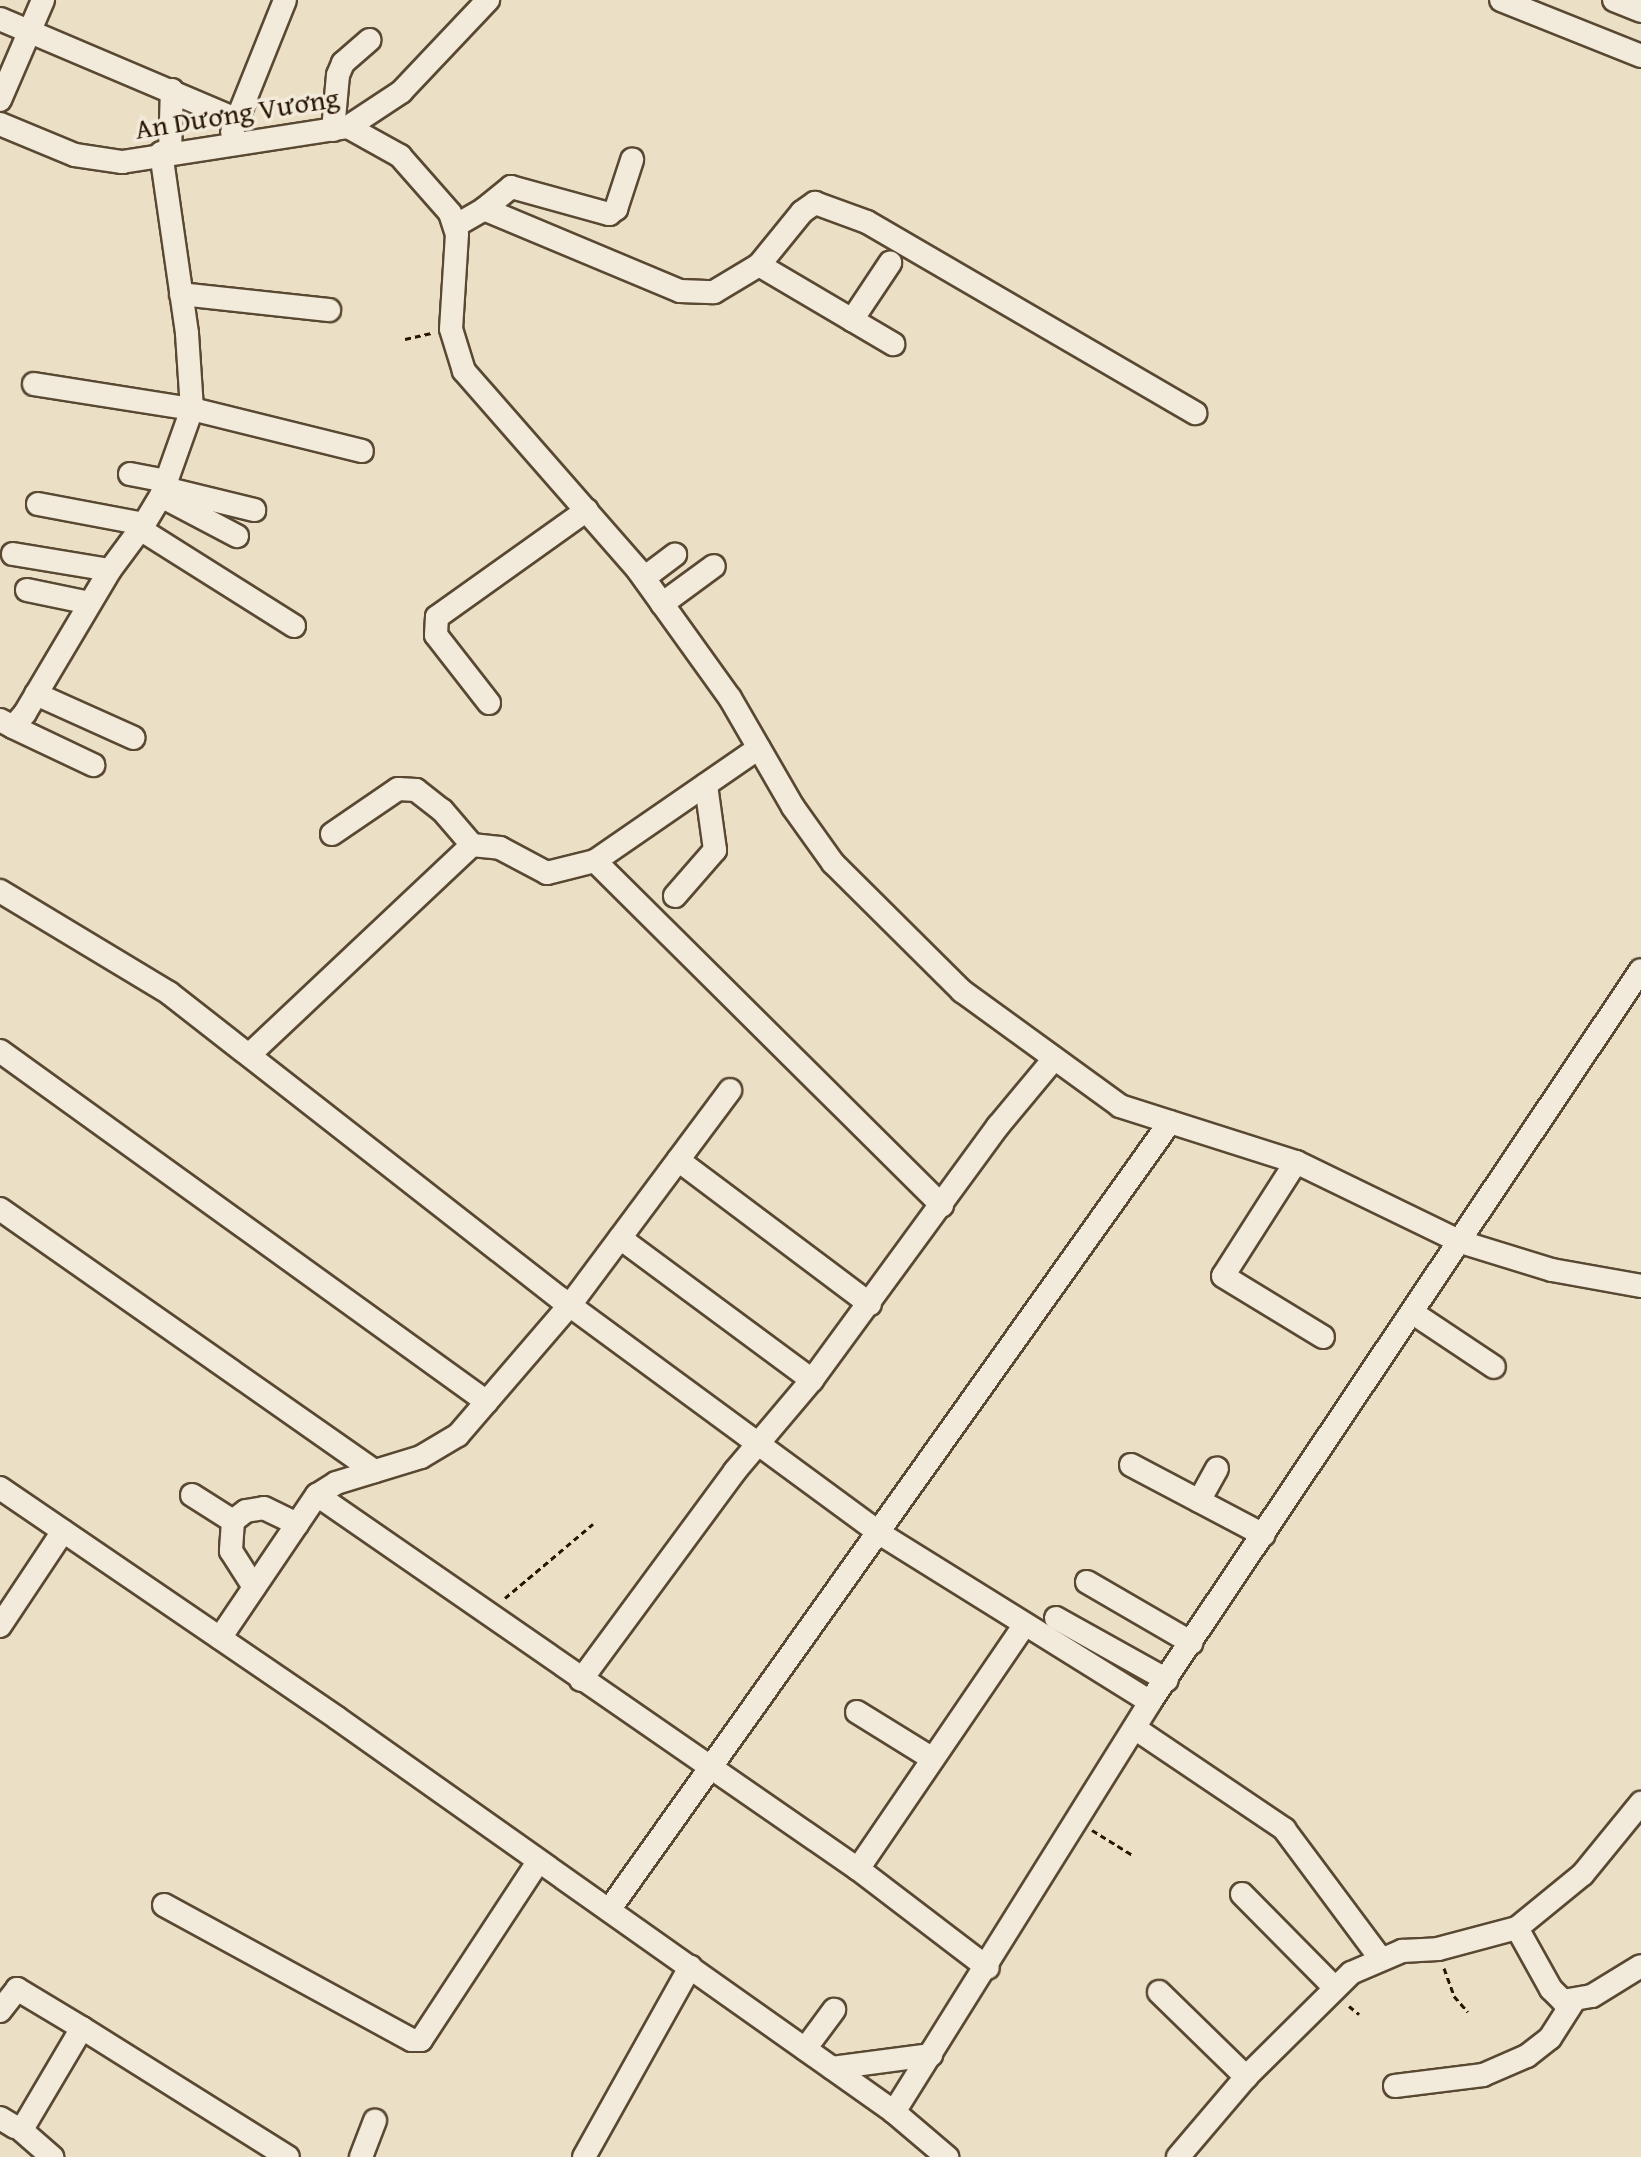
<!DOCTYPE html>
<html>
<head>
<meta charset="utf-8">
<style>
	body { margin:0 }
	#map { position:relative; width:1641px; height:2157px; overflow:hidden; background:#ebdfc6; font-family:"Gentium Book Plus",serif }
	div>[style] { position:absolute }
	.path>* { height:3px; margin-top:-1.5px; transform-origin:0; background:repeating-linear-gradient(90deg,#281501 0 6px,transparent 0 10px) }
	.roads { filter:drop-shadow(2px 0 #594832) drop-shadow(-2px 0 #594832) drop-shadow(0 2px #594832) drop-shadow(0 -2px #594832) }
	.minor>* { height:22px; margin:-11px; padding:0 11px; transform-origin:11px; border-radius:11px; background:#f2eada }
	span { translate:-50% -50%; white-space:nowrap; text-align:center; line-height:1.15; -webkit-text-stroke:7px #f2eada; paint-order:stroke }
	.street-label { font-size:28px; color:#281501 }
</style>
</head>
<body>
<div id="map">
	<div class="path">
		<i style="left:405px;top:339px;width:27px;rotate:-13deg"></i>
		<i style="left:505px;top:1598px;width:115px;rotate:-40.1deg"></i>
		<i style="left:1092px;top:1830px;width:49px;rotate:31.8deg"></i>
		<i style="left:1444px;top:1968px;width:30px;rotate:70deg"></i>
		<i style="left:1454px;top:1996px;width:21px;rotate:49deg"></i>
		<i style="left:1349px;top:2006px;width:13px;rotate:39deg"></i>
	</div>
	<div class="roads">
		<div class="minor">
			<i style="left:1501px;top:0;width:151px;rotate:21.8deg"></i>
			<i style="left:1614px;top:0;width:29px;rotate:22deg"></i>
			<i style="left:0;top:19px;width:253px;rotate:23deg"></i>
			<i style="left:0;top:100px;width:109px;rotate:-66.7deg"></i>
			<i style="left:0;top:124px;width:81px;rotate:22.5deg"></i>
			<i style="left:75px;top:155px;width:48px;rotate:8.5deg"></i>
			<i style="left:122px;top:162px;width:229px;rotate:-8.8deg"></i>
			<i style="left:348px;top:127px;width:64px;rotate:-33.4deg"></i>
			<i style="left:401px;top:92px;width:127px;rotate:-46.6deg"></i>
			<i style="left:348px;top:127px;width:60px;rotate:29.1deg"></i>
			<i style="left:400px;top:156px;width:76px;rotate:48.7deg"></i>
			<i style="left:450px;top:213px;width:22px;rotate:72deg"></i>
			<i style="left:457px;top:234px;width:95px;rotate:93.6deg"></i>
			<i style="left:451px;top:329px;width:44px;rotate:72.8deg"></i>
			<i style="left:464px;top:371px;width:264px;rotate:48.8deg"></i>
			<i style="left:638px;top:570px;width:158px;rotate:54.3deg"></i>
			<i style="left:730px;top:698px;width:126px;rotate:60deg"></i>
			<i style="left:793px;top:807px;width:69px;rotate:54.5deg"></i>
			<i style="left:833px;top:863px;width:182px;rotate:44.8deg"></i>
			<i style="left:962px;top:991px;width:195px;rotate:36deg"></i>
			<i style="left:1120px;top:1106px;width:185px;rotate:17.7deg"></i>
			<i style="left:1296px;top:1162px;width:183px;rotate:25.9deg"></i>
			<i style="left:1461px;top:1242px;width:95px;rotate:17.1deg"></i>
			<i style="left:1552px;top:1270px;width:90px;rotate:10.2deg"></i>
			<i style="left:333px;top:130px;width:55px;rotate:-84.8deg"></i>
			<i style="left:338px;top:75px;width:13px;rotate:-67deg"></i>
			<i style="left:343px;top:63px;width:35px;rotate:-41deg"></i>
			<i style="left:232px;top:132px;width:142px;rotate:-68.1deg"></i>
			<i style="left:170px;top:152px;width:62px;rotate:-88.2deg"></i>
			<i style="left:484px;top:209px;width:35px;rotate:-39deg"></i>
			<i style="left:511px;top:187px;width:102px;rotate:15.4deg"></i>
			<i style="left:609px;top:214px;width:9px;rotate:-36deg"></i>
			<i style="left:616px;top:209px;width:52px;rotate:-71.9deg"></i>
			<i style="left:455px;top:226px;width:34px;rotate:-30deg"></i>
			<i style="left:484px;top:209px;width:212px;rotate:22.7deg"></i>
			<i style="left:680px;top:291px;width:34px;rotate:2deg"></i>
			<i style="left:714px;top:292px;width:52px;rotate:-31deg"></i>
			<i style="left:759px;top:265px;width:68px;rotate:-50.9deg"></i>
			<i style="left:802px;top:212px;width:16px;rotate:-35deg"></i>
			<i style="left:815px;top:203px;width:55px;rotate:20.1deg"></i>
			<i style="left:867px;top:222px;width:380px;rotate:30.2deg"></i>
			<i style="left:759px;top:265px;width:156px;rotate:30.5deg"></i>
			<i style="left:181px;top:294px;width:149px;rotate:6.2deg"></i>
			<i style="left:852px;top:320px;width:69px;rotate:-56.3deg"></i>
			<i style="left:34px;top:384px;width:160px;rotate:9deg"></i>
			<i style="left:192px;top:409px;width:175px;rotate:13.9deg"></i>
			<i style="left:130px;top:474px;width:37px;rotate:11deg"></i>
			<i style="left:164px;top:488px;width:93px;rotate:13.7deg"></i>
			<i style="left:161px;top:496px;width:86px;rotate:27.8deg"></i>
			<i style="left:38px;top:504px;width:108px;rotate:10.7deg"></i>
			<i style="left:140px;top:529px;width:182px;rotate:32.2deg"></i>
			<i style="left:13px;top:554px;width:98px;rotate:9.4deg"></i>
			<i style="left:644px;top:578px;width:39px;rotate:-37deg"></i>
			<i style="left:27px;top:590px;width:64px;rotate:11.7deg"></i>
			<i style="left:662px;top:604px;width:64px;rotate:-36.2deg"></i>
			<i style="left:36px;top:694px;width:107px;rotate:24.2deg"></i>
			<i style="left:489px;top:703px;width:86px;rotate:-127.9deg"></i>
			<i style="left:436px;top:635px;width:18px;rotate:-87deg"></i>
			<i style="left:437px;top:617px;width:184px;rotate:-35.5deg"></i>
			<i style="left:0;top:720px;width:15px;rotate:28deg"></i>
			<i style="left:13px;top:727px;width:18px;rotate:-49deg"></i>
			<i style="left:25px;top:713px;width:166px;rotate:-59.3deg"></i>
			<i style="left:110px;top:570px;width:57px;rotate:-53.5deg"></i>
			<i style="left:144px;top:524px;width:33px;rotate:-59deg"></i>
			<i style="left:161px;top:496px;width:92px;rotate:-70.4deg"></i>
			<i style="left:192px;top:409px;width:76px;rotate:-93.8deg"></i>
			<i style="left:187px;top:333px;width:182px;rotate:-98.2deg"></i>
			<i style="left:13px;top:727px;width:89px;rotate:25.4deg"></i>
			<i style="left:332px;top:834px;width:80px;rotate:-34.3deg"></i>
			<i style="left:398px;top:789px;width:18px;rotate:3deg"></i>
			<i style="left:416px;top:790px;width:33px;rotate:38deg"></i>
			<i style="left:442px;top:810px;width:46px;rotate:49.4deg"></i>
			<i style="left:595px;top:861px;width:199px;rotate:-34.6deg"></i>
			<i style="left:0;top:891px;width:197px;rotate:31.1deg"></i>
			<i style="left:169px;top:993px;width:497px;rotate:38deg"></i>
			<i style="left:561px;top:1299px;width:395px;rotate:36.3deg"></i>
			<i style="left:879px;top:1533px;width:319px;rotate:31.9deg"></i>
			<i style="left:675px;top:896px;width:61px;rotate:-49deg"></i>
			<i style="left:715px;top:850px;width:66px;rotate:-97.9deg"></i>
			<i style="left:0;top:1051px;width:600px;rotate:35.78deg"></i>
			<i style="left:249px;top:1055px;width:306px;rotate:-43.3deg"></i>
			<i style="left:472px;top:845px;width:28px;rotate:6deg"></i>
			<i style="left:500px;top:848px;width:53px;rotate:28deg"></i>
			<i style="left:547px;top:873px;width:49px;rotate:-14deg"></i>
			<i style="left:595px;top:861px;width:489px;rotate:44.8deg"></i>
			<i style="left:678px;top:1160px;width:240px;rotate:36.9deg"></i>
			<i style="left:1296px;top:1162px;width:135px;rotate:122.6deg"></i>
			<i style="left:1223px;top:1276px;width:117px;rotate:31.4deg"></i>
			<i style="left:0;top:1209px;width:457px;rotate:35deg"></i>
			<i style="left:620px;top:1238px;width:239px;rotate:36.5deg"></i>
			<i style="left:1413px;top:1313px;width:97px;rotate:33.7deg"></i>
			<i style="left:1131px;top:1465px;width:150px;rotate:27.8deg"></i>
			<i style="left:0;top:1488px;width:408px;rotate:34.3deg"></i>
			<i style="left:337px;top:1718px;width:682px;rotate:35.27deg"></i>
			<i style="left:894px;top:2112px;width:70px;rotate:40.3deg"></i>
			<i style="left:192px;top:1495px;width:49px;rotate:32.4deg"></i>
			<i style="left:233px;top:1521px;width:16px;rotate:-38deg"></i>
			<i style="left:246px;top:1511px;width:18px;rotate:-9deg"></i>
			<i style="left:264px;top:1508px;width:37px;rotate:26deg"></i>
			<i style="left:317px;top:1495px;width:658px;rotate:34.66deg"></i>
			<i style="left:858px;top:1869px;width:163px;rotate:37.3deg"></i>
			<i style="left:1199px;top:1501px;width:37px;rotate:-61deg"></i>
			<i style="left:233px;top:1521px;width:30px;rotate:94deg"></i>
			<i style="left:231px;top:1551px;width:43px;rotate:57.4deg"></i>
			<i style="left:1087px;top:1582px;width:121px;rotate:30.2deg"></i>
			<i style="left:1056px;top:1618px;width:127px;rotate:29.2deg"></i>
			<i style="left:0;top:1626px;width:114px;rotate:-56.4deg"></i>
			<i style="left:220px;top:1638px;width:173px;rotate:-55.9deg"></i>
			<i style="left:317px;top:1495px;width:22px;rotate:-32deg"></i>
			<i style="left:336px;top:1483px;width:89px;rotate:-17deg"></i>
			<i style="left:421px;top:1457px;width:43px;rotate:-30.7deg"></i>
			<i style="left:458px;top:1435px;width:172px;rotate:-49.3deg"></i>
			<i style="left:570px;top:1305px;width:268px;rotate:-53.3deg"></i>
			<i style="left:581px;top:1680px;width:260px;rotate:-53.6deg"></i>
			<i style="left:735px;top:1471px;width:119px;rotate:-49.8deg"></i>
			<i style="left:812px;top:1380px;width:315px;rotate:-53.8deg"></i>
			<i style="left:998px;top:1126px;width:86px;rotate:-50.2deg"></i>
			<i style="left:857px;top:1712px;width:89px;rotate:31.7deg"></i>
			<i style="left:1136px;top:1729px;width:179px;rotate:34deg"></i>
			<i style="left:1284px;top:1829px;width:161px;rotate:53.3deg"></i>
			<i style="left:858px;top:1869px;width:294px;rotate:-55.7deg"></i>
			<i style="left:1242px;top:1894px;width:131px;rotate:45.3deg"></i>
			<i style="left:164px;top:1905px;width:282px;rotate:28.6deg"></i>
			<i style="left:412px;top:2040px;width:9px"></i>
			<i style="left:421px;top:2040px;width:213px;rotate:-56.7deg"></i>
			<i style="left:609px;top:1910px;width:967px;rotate:-54.55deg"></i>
			<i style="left:1517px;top:1928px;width:70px;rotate:60.9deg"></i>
			<i style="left:1551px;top:1989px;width:17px;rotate:45deg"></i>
			<i style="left:1563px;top:2001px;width:29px;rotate:-10deg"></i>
			<i style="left:1592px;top:1996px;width:57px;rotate:-31.5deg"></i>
			<i style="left:1159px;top:1992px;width:122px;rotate:44.3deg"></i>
			<i style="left:0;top:2011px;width:28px;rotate:-52deg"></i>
			<i style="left:17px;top:1989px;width:76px;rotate:31deg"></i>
			<i style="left:805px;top:2049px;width:49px;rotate:-53.4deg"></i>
			<i style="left:832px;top:2068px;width:100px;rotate:-7.5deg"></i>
			<i style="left:1395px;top:2086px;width:89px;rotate:-7.1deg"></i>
			<i style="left:1483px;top:2075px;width:48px;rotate:-23.4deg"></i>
			<i style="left:1527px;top:2056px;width:29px;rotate:-38deg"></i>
			<i style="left:1550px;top:2038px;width:43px;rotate:-57.4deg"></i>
			<i style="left:894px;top:2112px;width:483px;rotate:-58deg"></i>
			<i style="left:1150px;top:1702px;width:881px;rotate:-56.15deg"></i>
			<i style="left:0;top:2118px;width:17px;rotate:31deg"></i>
			<i style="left:15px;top:2127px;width:9px;rotate:-6deg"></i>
			<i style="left:24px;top:2126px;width:114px;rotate:-59.4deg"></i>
			<i style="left:82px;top:2028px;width:243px;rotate:32.1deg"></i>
			<i style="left:20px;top:2129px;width:43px;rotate:41.2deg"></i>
			<i style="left:361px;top:2157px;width:39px;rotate:-69deg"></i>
			<i style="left:584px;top:2157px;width:218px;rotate:-60.8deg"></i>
			<i style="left:1178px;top:2157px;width:105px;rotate:-49.6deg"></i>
			<i style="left:1246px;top:2077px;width:148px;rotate:-44.7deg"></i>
			<i style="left:1351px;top:1973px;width:56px;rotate:-23.3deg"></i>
			<i style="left:1402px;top:1951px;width:36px;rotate:-3deg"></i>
			<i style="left:1438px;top:1949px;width:82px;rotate:-14.9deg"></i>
			<i style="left:1517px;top:1928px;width:85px;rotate:-39.3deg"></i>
			<i style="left:1583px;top:1874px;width:92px;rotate:-50.8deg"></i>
		</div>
	</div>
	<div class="street-label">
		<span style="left:237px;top:113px;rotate:-9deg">An Dương Vương</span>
	</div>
</div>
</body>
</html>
